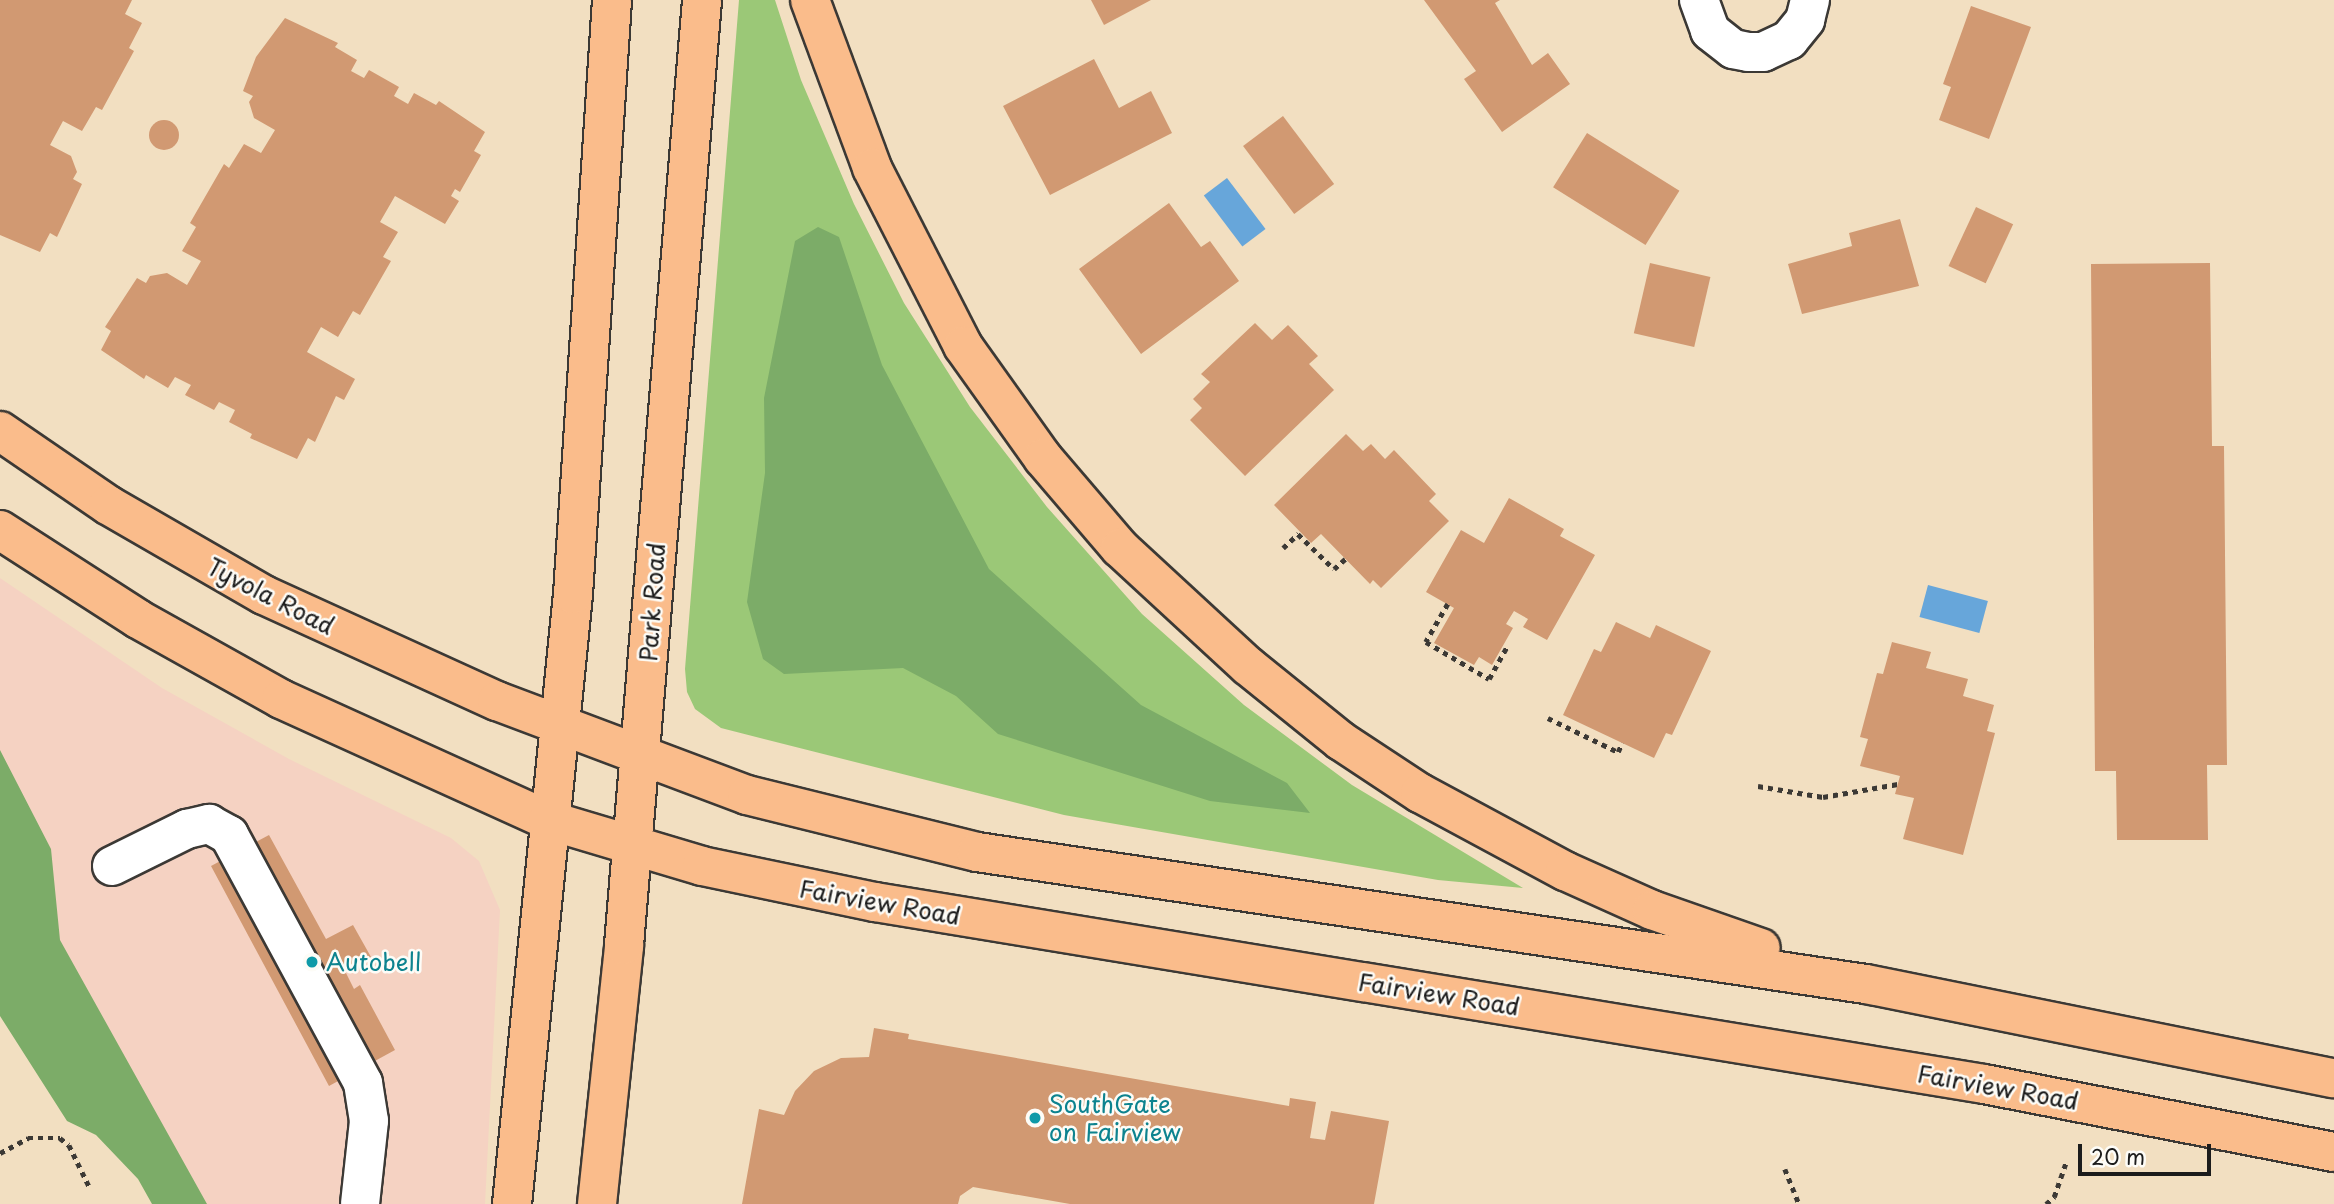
<!DOCTYPE html>
<html>
<head>
<meta charset="utf-8">
<style>
	body { margin:0 }
	#map { position:relative; width:2334px; height:1204px; overflow:hidden; background:#f2dfc1; font-family:"Playpen Sans",sans-serif }
	div>[style] { position:absolute }
	.built>* { inset:0; background:#f5d2c2 }
	.green>* { inset:0; background:#9bc877 }
	.forest>* { inset:0; background:#7cac68 }
	.water>* { inset:0; background:#67a6da; transform-origin:0 0 }
	.building>* { inset:0; background:#d19972; transform-origin:0 0 }
	.round { border-radius:50% }
	.path>* { height:4.5px; margin-top:-2.25px; transform-origin:0; background:repeating-linear-gradient(90deg,#3c3935 0 5px,transparent 0 10px) }
	.roads { filter:drop-shadow(2px 0 #3c3935) drop-shadow(-2px 0 #3c3935) drop-shadow(0 2px #3c3935) drop-shadow(0 -2px #3c3935) }
	.minor>* { height:38px; margin:-19px; padding:0 19px; transform-origin:19px; border-radius:19px; background:#fff }
	.major>* { height:38px; margin:-19px; padding:0 19px; transform-origin:19px; border-radius:19px; background:#fabc8b }
	.dots>* { width:19px; height:19px; translate:-50% -50%; box-sizing:border-box; border:4px solid #fdfcf7; border-radius:50% }
	span { translate:-50% -50%; white-space:nowrap; text-align:center; line-height:1.15; -webkit-text-stroke:5px #fdfcf7; paint-order:stroke }
	.street-label { font-size:24px; color:#1c1c1c }
	.culture-label { font-size:24px; color:#0d838f }
	.left { translate:0 -50%; text-align:left }
	.scale { position:absolute; left:2078px; top:1144px; width:133px; height:32px; box-sizing:border-box; border:4px solid #1c1c1c; border-top:0; padding-left:9px; font-size:21px; line-height:24px; white-space:nowrap; color:#1c1c1c; -webkit-text-stroke:5px #fdfcf7; paint-order:stroke }
</style>
</head>
<body>
<div id="map">
	<div class="built">
		<i style="clip-path:polygon(0 578px,162px 688px,289px 759px,451px 838px,479px 861px,500px 910px,485px 1204px,164px 1204px,0 882px)"></i>
	</div>
	<div class="green">
		<i style="clip-path:polygon(739px 0,775px 0,801px 80px,854px 204px,904px 303px,970px 407px,1047px 507px,1142px 614px,1244px 705px,1352px 785px,1523px 888px,1438px 880px,1064px 815px,721px 728px,695px 709px,687px 692px,685px 669px)"></i>
	</div>
	<div class="forest">
		<i style="clip-path:polygon(818px 227px,839px 237px,882px 365px,989px 569px,1141px 705px,1287px 783px,1310px 813px,1210px 801px,998px 734px,956px 696px,903px 668px,784px 674px,763px 659px,747px 602px,765px 473px,764px 398px,795px 241px)"></i>
		<i style="clip-path:polygon(0 750px,51px 849px,60px 940px,207px 1204px,152px 1204px,138px 1179px,96px 1135px,67px 1121px,0 1016px)"></i>
	</div>
	<div class="water">
		<i style="left:1227px;top:178px;width:64px;height:29px;rotate:53deg"></i>
		<i style="left:1928px;top:585px;width:62px;height:33px;rotate:15deg"></i>
	</div>
	<div class="building">
		<i style="clip-path:polygon(0 0,132px 0,125px 14px,142px 23px,129px 48px,134px 51px,102px 110px,96px 107px,82px 131px,63px 121px,50px 145px,71px 156px,77px 172px,73px 179px,82px 184px,57px 237px,50px 233px,40px 252px,0 235px)"></i>
		<i style="clip-path:polygon(1091px 0,1151px 0,1104px 25px)"></i>
		<i style="clip-path:polygon(1424px 0,1500px 0,1495px 3px,1532px 65px,1548px 53px,1570px 84px,1502px 132px,1464px 79px,1476px 71px)"></i>
		<i style="clip-path:polygon(1971px 6px,2031px 27px,1989px 139px,1939px 120px,1951px 87px,1943px 84px)"></i>
		<i style="clip-path:polygon(285px 18px,338px 43px,335px 47px,357px 60px,351px 71px,364px 78px,369px 70px,399px 87px,394px 96px,408px 104px,414px 93px,436px 105px,439px 101px,485px 132px,474px 151px,481px 155px,460px 192px,455px 189px,451px 196px,459px 201px,445px 224px,395px 196px,380px 222px,398px 232px,383px 257px,391px 261px,360px 315px,353px 311px,338px 337px,321px 327px,307px 352px,355px 379px,344px 400px,336px 396px,315px 442px,308px 438px,297px 459px,250px 438px,252px 434px,229px 422px,235px 410px,219px 402px,214px 410px,185px 395px,191px 385px,175px 377px,168px 388px,146px 375px,144px 379px,101px 350px,111px 331px,105px 327px,137px 278px,146px 283px,150px 276px,167px 273px,187px 285px,201px 261px,182px 251px,196px 227px,190px 223px,224px 164px,229px 168px,244px 144px,261px 153px,275px 130px,254px 118px,249px 102px,253px 96px,243px 91px,256px 57px)"></i>
		<i style="clip-path:polygon(1094px 59px,1119px 108px,1151px 91px,1172px 133px,1050px 195px,1003px 106px)"></i>
		<i style="left:1283px;top:116px;width:85px;height:50px;rotate:53deg"></i>
		<i class="round" style="left:149px;top:120px;width:30px;height:30px"></i>
		<i style="left:1587px;top:133px;width:109px;height:64px;rotate:32deg"></i>
		<i style="clip-path:polygon(1169px 203px,1201px 247px,1210px 241px,1239px 281px,1141px 354px,1079px 269px)"></i>
		<i style="left:1976px;top:207px;width:41px;height:65px;rotate:25deg"></i>
		<i style="clip-path:polygon(1900px 219px,1919px 286px,1802px 314px,1788px 264px,1852px 246px,1849px 233px)"></i>
		<i style="left:1650px;top:263px;width:62px;height:72px;rotate:13deg"></i>
		<i style="clip-path:polygon(2210px 263px,2212px 446px,2224px 446px,2227px 765px,2207px 765px,2208px 840px,2117px 840px,2116px 771px,2095px 771px,2091px 264px)"></i>
		<i style="clip-path:polygon(1255px 323px,1272px 340px,1288px 325px,1318px 356px,1309px 364px,1334px 390px,1245px 476px,1190px 420px,1202px 408px,1193px 399px,1210px 382px,1201px 374px)"></i>
		<i style="clip-path:polygon(1346px 434px,1363px 451px,1371px 444px,1385px 459px,1394px 450px,1436px 494px,1429px 501px,1449px 521px,1381px 588px,1373px 580px,1370px 584px,1321px 534px,1311px 543px,1274px 505px)"></i>
		<i style="clip-path:polygon(1509px 498px,1564px 529px,1560px 536px,1595px 555px,1547px 640px,1523px 627px,1528px 619px,1514px 611px,1506px 624px,1513px 628px,1492px 665px,1479px 657px,1474px 665px,1434px 643px,1454px 608px,1426px 592px,1461px 530px,1484px 543px)"></i>
		<i style="clip-path:polygon(1616px 622px,1650px 638px,1656px 625px,1711px 651px,1672px 735px,1666px 733px,1654px 758px,1563px 715px,1594px 649px,1601px 652px)"></i>
		<i style="clip-path:polygon(1892px 642px,1931px 652px,1926px 668px,1968px 679px,1963px 696px,1994px 705px,1987px 731px,1995px 733px,1963px 855px,1903px 839px,1914px 798px,1895px 794px,1900px 776px,1860px 766px,1868px 739px,1860px 737px,1877px 673px,1883px 674px)"></i>
		<i style="clip-path:polygon(269px 835px,326px 939px,353px 925px,371px 957px,345px 971px,354px 989px,360px 985px,395px 1050px,329px 1086px,211px 866px)"></i>
		<i style="clip-path:polygon(874px 1028px,909px 1034px,908px 1039px,1289px 1106px,1290px 1098px,1316px 1102px,1310px 1138px,1325px 1140px,1331px 1111px,1389px 1121px,1374px 1204px,1070px 1204px,973px 1187px,960px 1196px,958px 1204px,742px 1204px,759px 1109px,784px 1115px,795px 1091px,814px 1071px,841px 1058px,869px 1057px)"></i>
	</div>
	<div class="path">
		<i style="left:1283px;top:548px;width:21px;rotate:-43deg"></i>
		<i style="left:1298px;top:534px;width:50px;rotate:44.2deg"></i>
		<i style="left:1334px;top:569px;width:15px;rotate:-42deg"></i>
		<i style="left:1448px;top:604px;width:44px;rotate:120.1deg"></i>
		<i style="left:1426px;top:642px;width:73px;rotate:30.4deg"></i>
		<i style="left:1489px;top:679px;width:39px;rotate:-61deg"></i>
		<i style="left:1548px;top:718px;width:78px;rotate:25.9deg"></i>
		<i style="left:1618px;top:752px;width:10px;rotate:-66deg"></i>
		<i style="left:1758px;top:786px;width:66px;rotate:9.6deg"></i>
		<i style="left:1823px;top:797px;width:76px;rotate:-9.8deg"></i>
		<i style="left:0;top:1153px;width:32px;rotate:-28deg"></i>
		<i style="left:28px;top:1138px;width:32px"></i>
		<i style="left:60px;top:1138px;width:11px;rotate:38deg"></i>
		<i style="left:69px;top:1145px;width:48px;rotate:64deg"></i>
		<i style="left:1785px;top:1169px;width:38px;rotate:68deg"></i>
		<i style="left:2046px;top:1204px;width:11px;rotate:-41deg"></i>
		<i style="left:2054px;top:1197px;width:39px;rotate:-71deg"></i>
	</div>
	<div class="roads">
		<div class="minor">
			<i style="left:1699px;top:0;width:33px;rotate:70deg"></i>
			<i style="left:1710px;top:31px;width:29px;rotate:38deg"></i>
			<i style="left:1733px;top:49px;width:15px;rotate:11deg"></i>
			<i style="left:1748px;top:52px;width:15px"></i>
			<i style="left:1763px;top:52px;width:29px;rotate:-25deg"></i>
			<i style="left:1789px;top:40px;width:26px;rotate:-51deg"></i>
			<i style="left:1805px;top:20px;width:21px;rotate:-76deg"></i>
			<i style="left:112px;top:866px;width:84px;rotate:-26.3deg"></i>
			<i style="left:187px;top:829px;width:23px;rotate:-13deg"></i>
			<i style="left:209px;top:824px;width:23px;rotate:29deg"></i>
			<i style="left:229px;top:835px;width:282px;rotate:61.6deg"></i>
			<i style="left:363px;top:1083px;width:38px;rotate:81deg"></i>
			<i style="left:369px;top:1121px;width:83px;rotate:96.2deg"></i>
		</div>
		<div class="major">
			<i style="left:810px;top:0;width:179px;rotate:69.7deg"></i>
			<i style="left:872px;top:168px;width:200px;rotate:62.9deg"></i>
			<i style="left:963px;top:346px;width:138px;rotate:54.5deg"></i>
			<i style="left:1043px;top:458px;width:118px;rotate:49.5deg"></i>
			<i style="left:1120px;top:548px;width:174px;rotate:42.7deg"></i>
			<i style="left:1248px;top:666px;width:119px;rotate:38.9deg"></i>
			<i style="left:1341px;top:741px;width:95px;rotate:33.4deg"></i>
			<i style="left:1420px;top:793px;width:165px;rotate:28.3deg"></i>
			<i style="left:1565px;top:871px;width:95px;rotate:24.1deg"></i>
			<i style="left:1652px;top:910px;width:115px;rotate:19.2deg"></i>
			<i style="left:0;top:431px;width:131px;rotate:34.4deg"></i>
			<i style="left:108px;top:505px;width:180px;rotate:30deg"></i>
			<i style="left:264px;top:595px;width:256px;rotate:24.5deg"></i>
			<i style="left:497px;top:701px;width:267px;rotate:20.6deg"></i>
			<i style="left:747px;top:795px;width:237px;rotate:13.9deg"></i>
			<i style="left:977px;top:852px;width:899px;rotate:8.45deg"></i>
			<i style="left:1866px;top:984px;width:477px;rotate:11.4deg"></i>
			<i style="left:0;top:530px;width:164px;rotate:32.8deg"></i>
			<i style="left:138px;top:619px;width:164px;rotate:29.2deg"></i>
			<i style="left:281px;top:699px;width:293px;rotate:24.4deg"></i>
			<i style="left:548px;top:820px;width:161px;rotate:16.6deg"></i>
			<i style="left:702px;top:866px;width:177px;rotate:11.8deg"></i>
			<i style="left:875px;top:902px;width:1124px;rotate:9.32deg"></i>
			<i style="left:1984px;top:1084px;width:357px;rotate:11deg"></i>
			<i style="left:512px;top:1204px;width:613px;rotate:-84.29deg"></i>
			<i style="left:573px;top:594px;width:595px;rotate:-86.24deg"></i>
			<i style="left:597px;top:1204px;width:260px;rotate:-84deg"></i>
			<i style="left:624px;top:945px;width:948px;rotate:-85.28deg"></i>
		</div>
	</div>
	<div class="dots">
		<i style="left:312px;top:962px;background:#0f9aa8"></i>
		<i style="left:1035px;top:1118px;background:#0f9aa8"></i>
	</div>
	<div class="street-label">
		<span style="left:271px;top:596px;rotate:27deg">Tyvola Road</span>
		<span style="left:652px;top:602px;rotate:-86deg">Park Road</span>
		<span style="left:880px;top:902px;rotate:10deg">Fairview Road</span>
		<span style="left:1439px;top:994px;rotate:9deg">Fairview Road</span>
		<span style="left:1998px;top:1087px;rotate:10deg">Fairview Road</span>
	</div>
	<div class="culture-label">
		<span class="left" style="left:326px;top:962px">Autobell</span>
		<span class="left" style="left:1049px;top:1118px">SouthGate<br>on Fairview</span>
	</div>
	<div class="scale">20 m</div>
</div>
</body>
</html>
